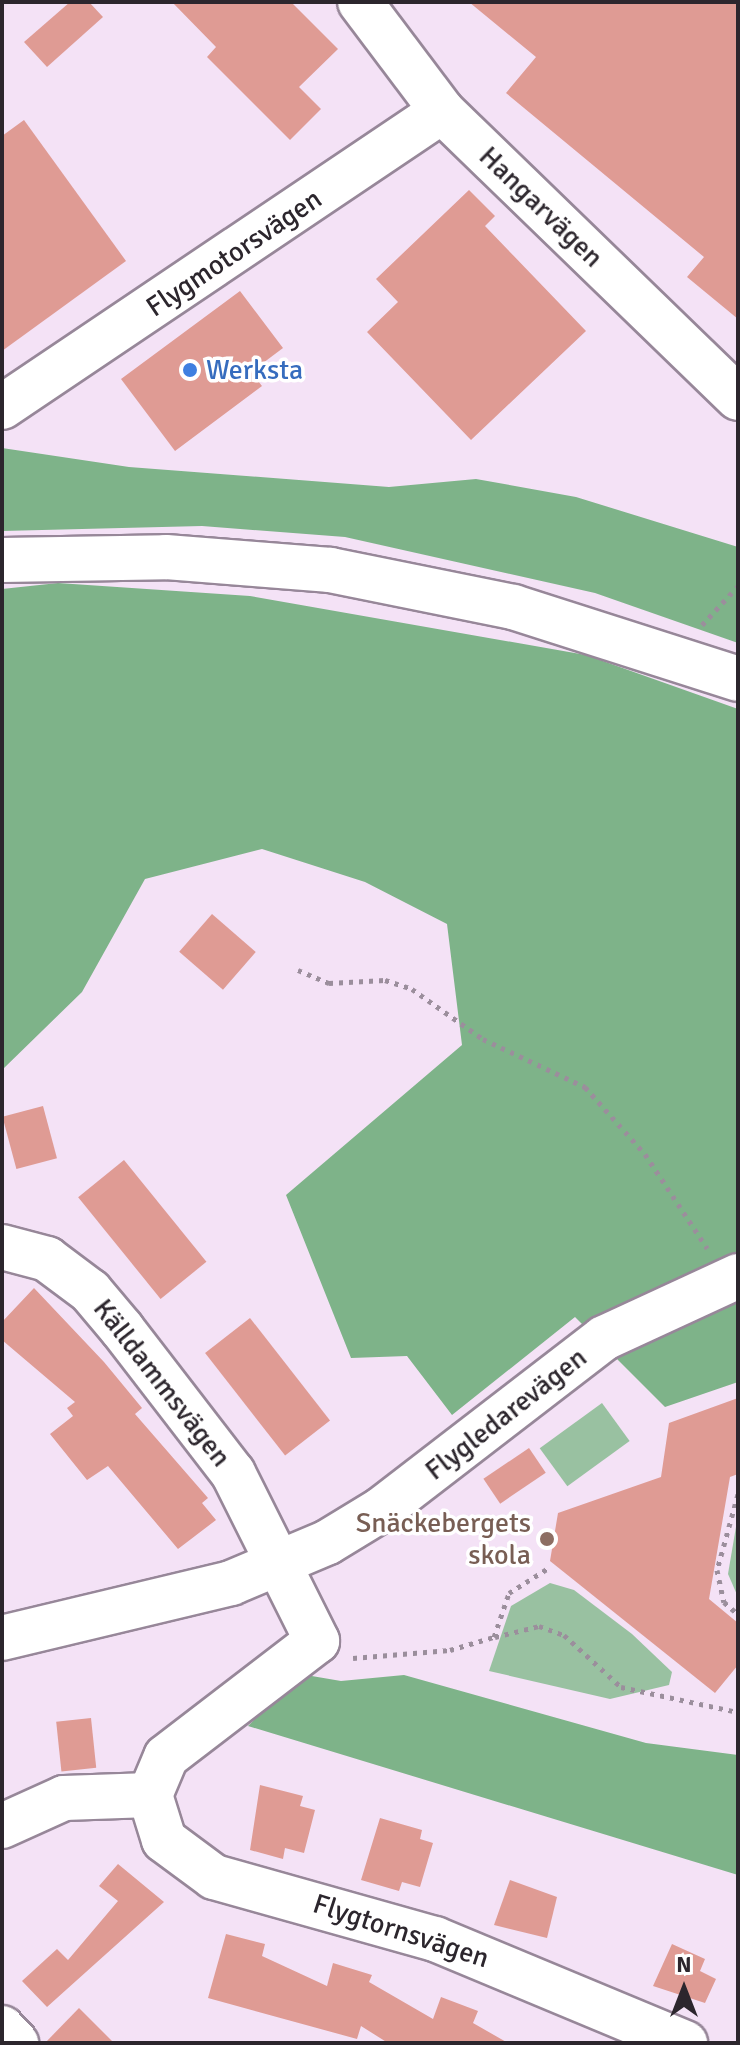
<!DOCTYPE html>
<html>
<head>
<meta charset="utf-8">
<style>
	body { margin:0 }
	#map { position:relative; width:740px; height:2045px; overflow:hidden; background:#f4e2f6; font-family:Signika,sans-serif }
	div>[style] { position:absolute }
	.green>* { inset:0; background:#99c1a1; transform-origin:0 0 }
	.forest>* { inset:0; background:#7eb389 }
	.building>* { inset:0; background:#df9b94; transform-origin:0 0 }
	.path>* { height:5px; margin-top:-2.5px; transform-origin:0; background:repeating-linear-gradient(90deg,#9b8e9c 0 4px,transparent 0 10px) }
	.roads { filter:drop-shadow(2px 0 #978799) drop-shadow(-2px 0 #978799) drop-shadow(0 2px #978799) drop-shadow(0 -2px #978799) }
	.minor>* { height:44px; margin:-22px; padding:0 22px; transform-origin:22px; border-radius:22px; background:#fff }
	.dots>* { width:22px; height:22px; translate:-50% -50%; box-sizing:border-box; border:4px solid #fff; border-radius:50% }
	span { translate:-50% -50%; white-space:nowrap; text-align:center; line-height:1.15; -webkit-text-stroke:7px #fff; paint-order:stroke }
	.street-label { font-size:28px; color:#2c262d }
	.shop-label { font-size:28px; color:#366cbe }
	.left { translate:0 -50%; text-align:left }
	.education-label { font-size:28px; color:#785e54 }
	.right { translate:-100% -50%; text-align:right }
	.frame { position:absolute; inset:0; border:4px solid #2c262d; pointer-events:none }
	.north { position:absolute; left:644px; top:1949px; width:80px; height:80px; -webkit-text-stroke:6px #fff; paint-order:stroke; rotate:0deg; font-size:22px; font-weight:700; line-height:32px; text-align:center; color:#2c262d }
	.north::after { content:''; display:block; margin:auto; width:28px; height:36px; background:#2c262d; clip-path:polygon(50% 0,100% 100%,50% 72%,0 100%) }
</style>
</head>
<body>
<div id="map">
	<div class="green">
		<i style="left:602px;top:1403px;width:47px;height:77px;rotate:54deg"></i>
		<i style="clip-path:polygon(738px 1515px,738px 1597px,728px 1574px)"></i>
		<i style="clip-path:polygon(550px 1583px,574px 1590px,632px 1634px,672px 1672px,669px 1685px,610px 1699px,489px 1671px,511px 1606px)"></i>
	</div>
	<div class="forest">
		<i style="clip-path:polygon(2px 448px,129px 467px,389px 487px,476px 479px,576px 497px,738px 547px,738px 643px,595px 593px,345px 537px,202px 526px,2px 531px)"></i>
		<i style="clip-path:polygon(58px 583px,250px 596px,586px 655px,738px 709px,738px 1382px,665px 1407px,575px 1317px,452px 1415px,407px 1356px,351px 1358px,286px 1195px,462px 1045px,447px 924px,365px 882px,262px 849px,145px 879px,82px 992px,2px 1070px,2px 589px)"></i>
		<i style="clip-path:polygon(300px 1674px,341px 1681px,404px 1675px,646px 1743px,738px 1755px,738px 1875px,248px 1726px)"></i>
	</div>
	<div class="building">
		<i style="clip-path:polygon(70px 2px,89px 2px,103px 17px,47px 67px,24px 42px)"></i>
		<i style="clip-path:polygon(172px 2px,291px 2px,338px 49px,299px 87px,321px 109px,290px 140px,207px 57px,216px 47px)"></i>
		<i style="clip-path:polygon(469px 2px,738px 2px,738px 319px,687px 277px,704px 257px,506px 93px,536px 57px)"></i>
		<i style="clip-path:polygon(24px 120px,126px 261px,2px 351px,2px 136px)"></i>
		<i style="clip-path:polygon(469px 190px,495px 216px,485px 226px,586px 331px,471px 440px,367px 332px,398px 302px,376px 279px)"></i>
		<i style="clip-path:polygon(240px 291px,283px 348px,251px 372px,262px 386px,175px 451px,121px 379px)"></i>
		<i style="left:212px;top:914px;width:58px;height:50px;rotate:41deg"></i>
		<i style="left:43px;top:1106px;width:54px;height:42px;rotate:75deg"></i>
		<i style="left:124px;top:1160px;width:131px;height:59px;rotate:51deg"></i>
		<i style="clip-path:polygon(34px 1288px,104px 1362px,142px 1408px,135px 1414px,208px 1498px,202px 1503px,216px 1520px,178px 1549px,108px 1466px,87px 1480px,50px 1434px,73px 1416px,67px 1408px,75px 1402px,2px 1340px,2px 1322px)"></i>
		<i style="left:250px;top:1318px;width:130px;height:57px;rotate:52deg"></i>
		<i style="clip-path:polygon(738px 1398px,738px 1474px,730px 1477px,709px 1599px,738px 1623px,738px 1665px,715px 1693px,550px 1561px,558px 1513px,661px 1477px,669px 1423px)"></i>
		<i style="left:529px;top:1448px;width:30px;height:55px;rotate:56deg"></i>
		<i style="left:91px;top:1718px;width:50px;height:35px;rotate:84deg"></i>
		<i style="clip-path:polygon(260px 1785px,303px 1796px,300px 1806px,315px 1810px,304px 1853px,285px 1848px,283px 1859px,250px 1850px)"></i>
		<i style="clip-path:polygon(380px 1818px,422px 1830px,420px 1839px,433px 1843px,420px 1887px,402px 1882px,399px 1891px,361px 1880px)"></i>
		<i style="clip-path:polygon(118px 1864px,164px 1902px,47px 2007px,22px 1981px,57px 1949px,68px 1960px,118px 1901px,99px 1886px)"></i>
		<i style="clip-path:polygon(510px 1880px,557px 1897px,547px 1938px,494px 1925px)"></i>
		<i style="clip-path:polygon(226px 1934px,265px 1944px,262px 1956px,327px 1986px,333px 1963px,372px 1975px,369px 1982px,433px 2019px,441px 1997px,478px 2011px,473px 2023px,508px 2043px,388px 2043px,361px 2026px,357px 2039px,208px 1998px)"></i>
		<i style="clip-path:polygon(672px 1944px,705px 1959px,700px 1971px,716px 1979px,705px 2003px,653px 1986px)"></i>
		<i style="clip-path:polygon(79px 2008px,114px 2043px,45px 2043px)"></i>
	</div>
	<div class="path">
		<i style="left:702px;top:625px;width:53px;rotate:-47.3deg"></i>
		<i style="left:298px;top:970px;width:34px;rotate:23deg"></i>
		<i style="left:329px;top:983px;width:56px;rotate:-3.1deg"></i>
		<i style="left:385px;top:980px;width:28px;rotate:18deg"></i>
		<i style="left:412px;top:989px;width:87px;rotate:35.2deg"></i>
		<i style="left:483px;top:1039px;width:113px;rotate:25.2deg"></i>
		<i style="left:585px;top:1087px;width:90px;rotate:48.2deg"></i>
		<i style="left:645px;top:1154px;width:113px;rotate:56.6deg"></i>
		<i style="left:738px;top:1494px;width:79px;rotate:105.4deg"></i>
		<i style="left:717px;top:1570px;width:33px;rotate:78deg"></i>
		<i style="left:724px;top:1602px;width:18px;rotate:41deg"></i>
		<i style="left:495px;top:1637px;width:45px;rotate:-14deg"></i>
		<i style="left:539px;top:1626px;width:27px;rotate:20deg"></i>
		<i style="left:564px;top:1635px;width:77px;rotate:42.4deg"></i>
		<i style="left:621px;top:1687px;width:120px;rotate:12.1deg"></i>
		<i style="left:353px;top:1658px;width:97px;rotate:-4.7deg"></i>
		<i style="left:450px;top:1650px;width:46px;rotate:-16.5deg"></i>
		<i style="left:494px;top:1637px;width:46px;rotate:-71.2deg"></i>
		<i style="left:509px;top:1593px;width:45px;rotate:-32.3deg"></i>
	</div>
	<div class="roads">
		<div class="minor">
			<i style="left:360px;top:2px;width:136px;rotate:53deg"></i>
			<i style="left:442px;top:111px;width:412px;rotate:44.1deg"></i>
			<i style="left:2px;top:407px;width:530px;rotate:-33.93deg"></i>
			<i style="left:2px;top:560px;width:164px;rotate:-1deg"></i>
			<i style="left:166px;top:557px;width:165px;rotate:4.5deg"></i>
			<i style="left:330px;top:570px;width:187px;rotate:11.4deg"></i>
			<i style="left:513px;top:607px;width:236px;rotate:17.7deg"></i>
			<i style="left:2px;top:1247px;width:47px;rotate:14.9deg"></i>
			<i style="left:47px;top:1259px;width:54px;rotate:36.7deg"></i>
			<i style="left:90px;top:1291px;width:50px;rotate:49.9deg"></i>
			<i style="left:122px;top:1329px;width:182px;rotate:52.4deg"></i>
			<i style="left:233px;top:1473px;width:188px;rotate:63.4deg"></i>
			<i style="left:317px;top:1641px;width:190px;rotate:142.5deg"></i>
			<i style="left:166px;top:1757px;width:41px;rotate:112.8deg"></i>
			<i style="left:150px;top:1795px;width:47px;rotate:72.7deg"></i>
			<i style="left:164px;top:1840px;width:62px;rotate:36.5deg"></i>
			<i style="left:214px;top:1877px;width:230px;rotate:15.7deg"></i>
			<i style="left:435px;top:1939px;width:271px;rotate:22.6deg"></i>
			<i style="left:2px;top:1638px;width:236px;rotate:-13.5deg"></i>
			<i style="left:231px;top:1583px;width:105px;rotate:-22.9deg"></i>
			<i style="left:328px;top:1542px;width:63px;rotate:-31.4deg"></i>
			<i style="left:382px;top:1509px;width:280px;rotate:-37.6deg"></i>
			<i style="left:604px;top:1338px;width:148px;rotate:-24.8deg"></i>
			<i style="left:2px;top:1826px;width:68px;rotate:-24.3deg"></i>
			<i style="left:64px;top:1798px;width:86px;rotate:-2deg"></i>
			<i style="left:2px;top:2028px;width:21px;rotate:47deg"></i>
		</div>
	</div>
	<div class="dots">
		<i style="left:190px;top:370px;background:#3f7fe0"></i>
		<i style="left:547px;top:1539px;background:#8d6e63"></i>
	</div>
	<div class="street-label">
		<span style="left:541px;top:207px;rotate:44deg">Hangarvägen</span>
		<span style="left:234px;top:253px;rotate:-34deg">Flygmotorsvägen</span>
		<span style="left:162px;top:1383px;rotate:52deg">Källdammsvägen</span>
		<span style="left:506px;top:1414px;rotate:-38deg">Flygledarevägen</span>
		<span style="left:401px;top:1931px;rotate:18deg">Flygtornsvägen</span>
	</div>
	<div class="shop-label">
		<span class="left" style="left:206px;top:370px">Werksta</span>
	</div>
	<div class="education-label">
		<span class="right" style="left:531px;top:1539px">Snäckebergets<br>skola</span>
	</div>
	<div class="frame"></div>
	<div class="north">N</div>
</div>
</body>
</html>
